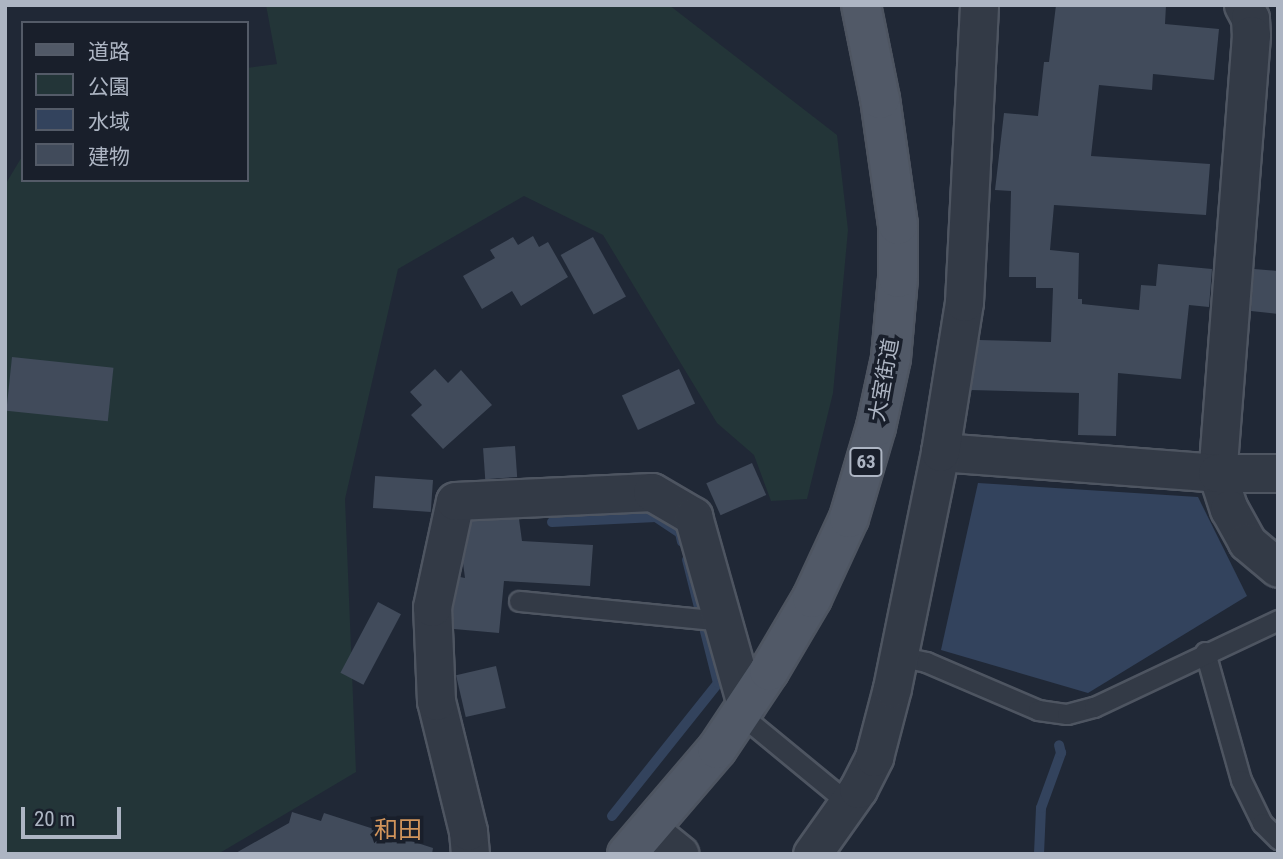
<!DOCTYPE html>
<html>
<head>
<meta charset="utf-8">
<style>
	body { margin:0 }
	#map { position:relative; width:1283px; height:859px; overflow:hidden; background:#202836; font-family:"Roboto Condensed","Noto Sans JP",sans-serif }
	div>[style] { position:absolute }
	.green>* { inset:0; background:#233538 }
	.water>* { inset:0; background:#33435d }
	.stream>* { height:10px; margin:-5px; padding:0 5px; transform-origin:5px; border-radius:5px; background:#33435d }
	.building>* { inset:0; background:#414b5b; transform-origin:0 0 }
	.roads { filter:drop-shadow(2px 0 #4e5561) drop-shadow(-2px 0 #4e5561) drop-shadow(0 2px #4e5561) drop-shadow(0 -2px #4e5561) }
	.lane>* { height:19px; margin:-9.5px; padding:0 9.5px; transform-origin:9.5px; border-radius:9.5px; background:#333a46 }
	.street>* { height:37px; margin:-18.5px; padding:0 18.5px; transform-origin:18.5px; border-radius:18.5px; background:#333a46 }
	.primary>* { height:38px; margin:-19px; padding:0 19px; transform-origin:19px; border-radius:19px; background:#515967 }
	span { translate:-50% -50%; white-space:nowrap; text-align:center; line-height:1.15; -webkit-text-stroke:7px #191f2b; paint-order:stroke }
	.shield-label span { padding:2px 5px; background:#191f2b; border:2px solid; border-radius:5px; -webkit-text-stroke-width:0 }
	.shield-label { font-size:19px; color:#adb5c3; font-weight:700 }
	.street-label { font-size:21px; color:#adb5c3 }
	.quarter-label { font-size:24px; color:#d1945b }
	.frame { position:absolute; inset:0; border:7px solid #adb5c3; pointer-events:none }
	.legend { position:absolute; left:21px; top:21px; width:228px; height:161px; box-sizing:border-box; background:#191f2b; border:2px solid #545b68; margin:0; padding:9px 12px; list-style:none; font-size:21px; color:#adb5c3 }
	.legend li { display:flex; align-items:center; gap:14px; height:35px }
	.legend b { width:35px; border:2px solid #545b68 }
	.scale { position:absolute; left:21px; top:807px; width:100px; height:32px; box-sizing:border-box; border:4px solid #adb5c3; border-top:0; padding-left:9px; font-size:21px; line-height:24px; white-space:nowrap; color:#adb5c3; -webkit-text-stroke:5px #191f2b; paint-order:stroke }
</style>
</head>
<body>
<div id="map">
	<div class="green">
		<i style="clip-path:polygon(266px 5px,669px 5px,837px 135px,848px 230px,833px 393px,807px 499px,771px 501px,754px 455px,717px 423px,603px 235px,524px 196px,398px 269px,345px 499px,356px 772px,218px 854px,5px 854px,5px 185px,23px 155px,23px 180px,247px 180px,247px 68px,277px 64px)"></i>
	</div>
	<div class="water">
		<i style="clip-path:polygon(978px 483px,1198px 497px,1247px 596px,1088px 693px,941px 650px)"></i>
	</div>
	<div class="stream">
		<i style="left:552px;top:522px;width:104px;rotate:-2.8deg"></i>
		<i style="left:656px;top:517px;width:29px;rotate:34deg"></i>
		<i style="left:680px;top:533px;width:9px;rotate:77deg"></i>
		<i style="left:612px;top:816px;width:170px;rotate:-51.4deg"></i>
		<i style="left:718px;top:683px;width:127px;rotate:-104.1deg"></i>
		<i style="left:1039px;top:854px;width:46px;rotate:-87.5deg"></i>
		<i style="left:1041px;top:808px;width:59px;rotate:-70deg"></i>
		<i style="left:1061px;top:753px;width:8px;rotate:-104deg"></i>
	</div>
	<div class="building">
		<i style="clip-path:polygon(1056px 5px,1166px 5px,1165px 24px,1219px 29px,1214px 80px,1153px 74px,1152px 90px,1099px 85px,1091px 156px,1210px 164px,1206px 215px,1054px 205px,1050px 250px,1079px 253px,1078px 299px,1082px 299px,1082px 304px,1139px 310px,1141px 285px,1156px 286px,1158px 264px,1212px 269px,1209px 307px,1189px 305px,1181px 379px,1118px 373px,1116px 436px,1078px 435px,1079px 393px,971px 390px,979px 340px,1051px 342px,1053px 288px,1036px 288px,1036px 277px,1009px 277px,1011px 191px,995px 190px,1004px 113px,1038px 116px,1044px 62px,1049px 62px)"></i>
		<i style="clip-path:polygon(533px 236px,539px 247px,548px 242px,568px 277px,521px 306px,512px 291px,482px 309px,463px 276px,495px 258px,490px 250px,513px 237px,518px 245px)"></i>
		<i style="left:593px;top:237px;width:68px;height:37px;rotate:61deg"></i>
		<i style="clip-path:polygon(1254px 269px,1278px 271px,1278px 314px,1251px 311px)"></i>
		<i style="left:12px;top:357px;width:102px;height:54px;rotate:6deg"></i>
		<i style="clip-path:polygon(435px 369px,448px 383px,461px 370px,492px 405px,443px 449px,411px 415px,422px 405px,410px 392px)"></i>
		<i style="left:679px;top:369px;width:38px;height:63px;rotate:65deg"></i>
		<i style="left:515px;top:446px;width:31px;height:32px;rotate:86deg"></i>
		<i style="left:752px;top:463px;width:35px;height:50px;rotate:66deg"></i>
		<i style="left:433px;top:480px;width:32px;height:58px;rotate:94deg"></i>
		<i style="clip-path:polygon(519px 519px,522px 541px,593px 545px,590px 586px,504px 581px,499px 633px,454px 629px,453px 609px,460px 577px,465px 578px,463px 563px,472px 521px)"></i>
		<i style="left:378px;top:602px;width:26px;height:80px;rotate:28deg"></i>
		<i style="left:496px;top:666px;width:43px;height:41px;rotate:77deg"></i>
		<i style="clip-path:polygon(292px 812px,321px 821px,324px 813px,433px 848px,432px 854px,234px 854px,289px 823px)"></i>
	</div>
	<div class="roads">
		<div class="lane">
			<i style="left:519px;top:601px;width:204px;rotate:5.6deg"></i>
			<i style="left:1205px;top:652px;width:133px;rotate:74.3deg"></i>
			<i style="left:1241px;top:780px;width:48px;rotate:64deg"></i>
			<i style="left:1262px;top:823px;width:23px;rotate:45deg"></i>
			<i style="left:898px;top:656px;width:29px;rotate:12deg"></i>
			<i style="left:926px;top:662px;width:122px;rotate:23.2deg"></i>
			<i style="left:1038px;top:710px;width:29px;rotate:8deg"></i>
			<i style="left:1067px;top:714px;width:28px;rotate:-15deg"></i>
			<i style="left:1094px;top:707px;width:204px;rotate:-25.3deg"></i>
			<i style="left:740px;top:714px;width:141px;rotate:39.5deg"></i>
		</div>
		<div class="street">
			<i style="left:1243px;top:5px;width:15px;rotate:62deg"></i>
			<i style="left:1250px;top:18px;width:17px;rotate:87deg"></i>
			<i style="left:1251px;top:35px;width:439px;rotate:94.4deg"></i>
			<i style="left:1217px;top:473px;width:38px;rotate:72deg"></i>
			<i style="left:1229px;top:509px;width:38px;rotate:61deg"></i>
			<i style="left:1247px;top:542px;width:40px;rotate:40deg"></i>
			<i style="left:940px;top:452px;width:278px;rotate:4.3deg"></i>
			<i style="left:1217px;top:473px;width:61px"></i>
			<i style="left:650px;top:830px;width:38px;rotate:39deg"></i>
			<i style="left:470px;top:854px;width:23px;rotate:-95deg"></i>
			<i style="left:468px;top:831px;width:134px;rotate:-103.8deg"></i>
			<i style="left:436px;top:701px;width:94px;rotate:-92.4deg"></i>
			<i style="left:432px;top:607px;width:108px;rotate:-77.8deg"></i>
			<i style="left:455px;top:501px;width:197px;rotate:-2.6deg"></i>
			<i style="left:652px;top:492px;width:48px;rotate:30.3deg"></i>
			<i style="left:693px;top:516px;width:196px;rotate:74.3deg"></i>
			<i style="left:812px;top:854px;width:80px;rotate:-54.7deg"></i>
			<i style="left:858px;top:789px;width:36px;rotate:-63deg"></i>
			<i style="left:874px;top:757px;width:71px;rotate:-75.4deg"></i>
			<i style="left:892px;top:688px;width:241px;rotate:-78.5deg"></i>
			<i style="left:940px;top:452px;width:152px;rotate:-80.9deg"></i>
			<i style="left:964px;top:302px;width:297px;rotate:-87.1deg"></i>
		</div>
		<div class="primary">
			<i style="left:627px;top:854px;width:138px;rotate:-49.4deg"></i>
			<i style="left:717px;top:749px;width:94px;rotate:-56.3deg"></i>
			<i style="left:769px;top:671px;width:85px;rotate:-59.5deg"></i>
			<i style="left:812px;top:598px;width:88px;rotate:-65.2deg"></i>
			<i style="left:849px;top:518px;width:95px;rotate:-73.5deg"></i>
			<i style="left:876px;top:427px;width:71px;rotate:-77.7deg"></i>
			<i style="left:891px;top:358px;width:80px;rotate:-85deg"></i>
			<i style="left:898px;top:278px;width:53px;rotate:-90deg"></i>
			<i style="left:898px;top:225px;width:127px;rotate:-98.1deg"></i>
			<i style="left:880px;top:99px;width:96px;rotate:-101.4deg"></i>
		</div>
	</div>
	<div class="shield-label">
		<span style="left:866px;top:462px">63</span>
	</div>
	<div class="street-label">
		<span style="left:884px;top:380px;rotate:-80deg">大室街道</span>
	</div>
	<div class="quarter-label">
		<span style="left:398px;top:831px">和田</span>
	</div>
	<div class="frame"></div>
	<ul class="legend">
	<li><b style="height:9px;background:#515967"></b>道路</li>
	<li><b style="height:19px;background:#233538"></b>公園</li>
	<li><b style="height:19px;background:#33435d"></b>水域</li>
	<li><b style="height:19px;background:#414b5b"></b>建物</li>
	</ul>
	<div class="scale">20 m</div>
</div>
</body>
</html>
